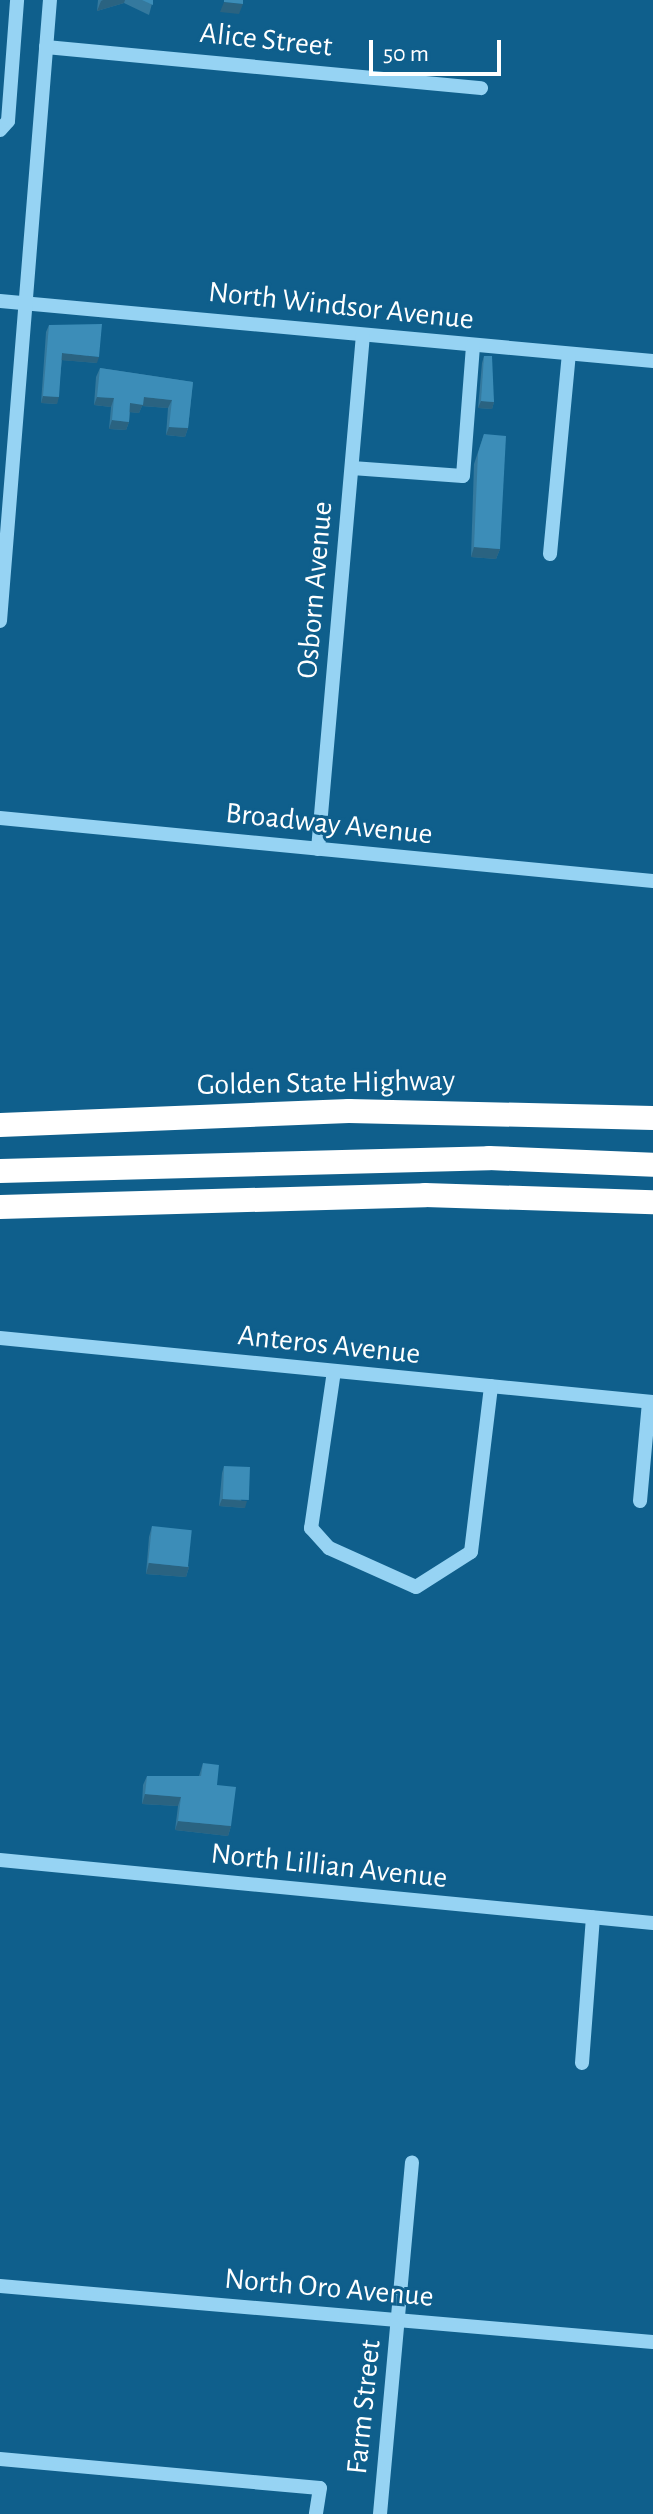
<!DOCTYPE html>
<html>
<head>
<meta charset="utf-8">
<style>
	body { margin:0 }
	#map { position:relative; width:653px; height:2514px; overflow:hidden; background:#0f5f8c; font-family:"Alegreya Sans",sans-serif }
	div>[style] { position:absolute }
	.minor>* { height:14px; margin:-7px; padding:0 7px; transform-origin:7px; border-radius:7px; background:#96d3f3 }
	.highway>* { height:24px; margin:-12px; padding:0 12px; transform-origin:12px; border-radius:12px; background:#fff }
	.wall>* { inset:0; background:#34799e }
	.shaded-wall>* { inset:0; background:#2a6381 }
	.building>* { inset:0; background:#3c8db8; transform-origin:0 0 }
	span { translate:-50% -50%; white-space:nowrap; text-align:center; line-height:1.15; -webkit-text-stroke:6px #0f5f8c; paint-order:stroke }
	.street-label { font-size:30px; color:#fff }
	.scale { position:absolute; left:369px; top:40px; width:132px; height:36px; box-sizing:border-box; border:4px solid #fff; border-top:0; padding-left:10px; font-size:24px; line-height:28px; white-space:nowrap; color:#fff; -webkit-text-stroke:6px #0f5f8c; paint-order:stroke }
</style>
</head>
<body>
<div id="map">
	<div class="minor">
		<i style="left:46px;top:47px;width:437px;rotate:5.4deg"></i>
		<i style="left:0;top:130px;width:12px;rotate:-48deg"></i>
		<i style="left:8px;top:121px;width:121px;rotate:-85.7deg"></i>
		<i style="left:0;top:301px;width:656px;rotate:5.25deg"></i>
		<i style="left:352px;top:468px;width:111px;rotate:4.1deg"></i>
		<i style="left:463px;top:476px;width:131px;rotate:-85.6deg"></i>
		<i style="left:550px;top:554px;width:201px;rotate:-84.6deg"></i>
		<i style="left:0;top:621px;width:623px;rotate:-85.4deg"></i>
		<i style="left:0;top:818px;width:656px;rotate:5.51deg"></i>
		<i style="left:318px;top:849px;width:516px;rotate:-85deg"></i>
		<i style="left:0;top:1338px;width:656px;rotate:5.6deg"></i>
		<i style="left:334px;top:1371px;width:159px;rotate:98.3deg"></i>
		<i style="left:311px;top:1528px;width:27px;rotate:48deg"></i>
		<i style="left:329px;top:1548px;width:95px;rotate:24.1deg"></i>
		<i style="left:416px;top:1587px;width:65px;rotate:-32.5deg"></i>
		<i style="left:471px;top:1552px;width:167px;rotate:-83.1deg"></i>
		<i style="left:640px;top:1501px;width:99px;rotate:-84.8deg"></i>
		<i style="left:0;top:1860px;width:656px;rotate:5.51deg"></i>
		<i style="left:582px;top:2063px;width:146px;rotate:-85.7deg"></i>
		<i style="left:0;top:2286px;width:655px;rotate:4.9deg"></i>
		<i style="left:0;top:2459px;width:321px;rotate:5.2deg"></i>
		<i style="left:320px;top:2488px;width:26px;rotate:99deg"></i>
		<i style="left:380px;top:2514px;width:353px;rotate:-84.8deg"></i>
	</div>
	<div class="highway">
		<i style="left:0;top:1125px;width:349px;rotate:-2.3deg"></i>
		<i style="left:349px;top:1111px;width:304px;rotate:1.3deg"></i>
		<i style="left:0;top:1171px;width:489px;rotate:-1.5deg"></i>
		<i style="left:489px;top:1158px;width:164px;rotate:2.4deg"></i>
		<i style="left:0;top:1207px;width:425px;rotate:-1.6deg"></i>
		<i style="left:425px;top:1195px;width:228px;rotate:1.8deg"></i>
	</div>
	<div class="wall">
		<i style="clip-path:polygon(98px 0,153px 0,149px 15px,124px 3px,97px 11px)"></i>
		<i style="clip-path:polygon(49px 325px,97px 363px,62px 360px,57px 404px,41px 403px,46px 332px)"></i>
		<i style="clip-path:polygon(484px 356px,494px 402px,492px 409px,478px 408px,482px 363px)"></i>
		<i style="clip-path:polygon(100px 368px,193px 382px,188px 428px,185px 437px,166px 435px,168px 408px,142px 406px,139px 413px,130px 412px,129px 422px,126px 430px,109px 429px,111px 407px,94px 405px,96px 377px)"></i>
		<i style="clip-path:polygon(484px 434px,500px 549px,496px 559px,471px 557px,474px 464px)"></i>
		<i style="clip-path:polygon(224px 1466px,245px 1508px,219px 1506px,222px 1473px)"></i>
		<i style="clip-path:polygon(152px 1526px,189px 1567px,186px 1577px,146px 1574px,149px 1537px)"></i>
		<i style="clip-path:polygon(203px 1763px,217px 1785px,231px 1826px,228px 1836px,175px 1830px,178px 1806px,142px 1804px,143px 1785px,147px 1776px,199px 1776px)"></i>
	</div>
	<div class="shaded-wall">
		<i style="clip-path:polygon(103px 0,125px 0,124px 3px,97px 11px,101px 1px)"></i>
		<i style="clip-path:polygon(224px 2px,243px 4px,239px 14px,220px 12px)"></i>
		<i style="clip-path:polygon(62px 353px,99px 357px,97px 363px,60px 360px)"></i>
		<i style="clip-path:polygon(43px 396px,59px 397px,57px 404px,41px 403px)"></i>
		<i style="clip-path:polygon(97px 397px,114px 398px,111px 407px,94px 405px)"></i>
		<i style="clip-path:polygon(144px 397px,172px 400px,168px 408px,142px 406px,139px 413px,127px 412px,130px 403px)"></i>
		<i style="clip-path:polygon(481px 401px,494px 402px,492px 409px,478px 408px)"></i>
		<i style="clip-path:polygon(112px 420px,129px 422px,126px 430px,109px 429px)"></i>
		<i style="clip-path:polygon(169px 427px,188px 428px,185px 437px,166px 435px)"></i>
		<i style="clip-path:polygon(474px 547px,500px 549px,496px 559px,471px 557px)"></i>
		<i style="clip-path:polygon(222px 1499px,247px 1501px,245px 1508px,219px 1506px)"></i>
		<i style="clip-path:polygon(149px 1563px,189px 1567px,186px 1577px,146px 1574px)"></i>
		<i style="clip-path:polygon(145px 1794px,181px 1797px,178px 1806px,142px 1804px)"></i>
		<i style="clip-path:polygon(178px 1821px,231px 1826px,228px 1836px,175px 1830px)"></i>
	</div>
	<div class="building">
		<i style="clip-path:polygon(142px 0,153px 0,153px 5px)"></i>
		<i style="clip-path:polygon(224px 0,243px 0,243px 4px,224px 2px)"></i>
		<i style="clip-path:polygon(102px 324px,99px 357px,62px 353px,59px 397px,43px 396px,49px 325px)"></i>
		<i style="clip-path:polygon(484px 356px,492px 356px,494px 402px,481px 401px)"></i>
		<i style="clip-path:polygon(100px 368px,193px 382px,188px 428px,169px 427px,172px 400px,144px 397px,143px 405px,130px 403px,129px 422px,112px 420px,114px 398px,97px 397px)"></i>
		<i style="clip-path:polygon(484px 434px,506px 436px,500px 549px,474px 547px,478px 453px)"></i>
		<i style="left:224px;top:1466px;width:26px;height:33px;rotate:2deg"></i>
		<i style="left:152px;top:1526px;width:40px;height:37px;rotate:6deg"></i>
		<i style="clip-path:polygon(203px 1763px,219px 1765px,217px 1785px,236px 1787px,231px 1826px,178px 1821px,181px 1797px,145px 1794px,147px 1776px,201px 1776px)"></i>
	</div>
	<div class="street-label">
		<span style="left:266px;top:40px;rotate:6deg">Alice Street</span>
		<span style="left:341px;top:306px;rotate:6deg">North Windsor Avenue</span>
		<span style="left:315px;top:590px;rotate:-85deg">Osborn Avenue</span>
		<span style="left:329px;top:824px;rotate:6deg">Broadway Avenue</span>
		<span style="left:326px;top:1083px;rotate:-1deg">Golden State Highway</span>
		<span style="left:329px;top:1345px;rotate:6deg">Anteros Avenue</span>
		<span style="left:329px;top:1866px;rotate:6deg">North Lillian Avenue</span>
		<span style="left:329px;top:2288px;rotate:5deg">North Oro Avenue</span>
		<span style="left:364px;top:2407px;rotate:-84deg">Farm Street</span>
	</div>
	<div class="scale">50 m</div>
</div>
</body>
</html>
